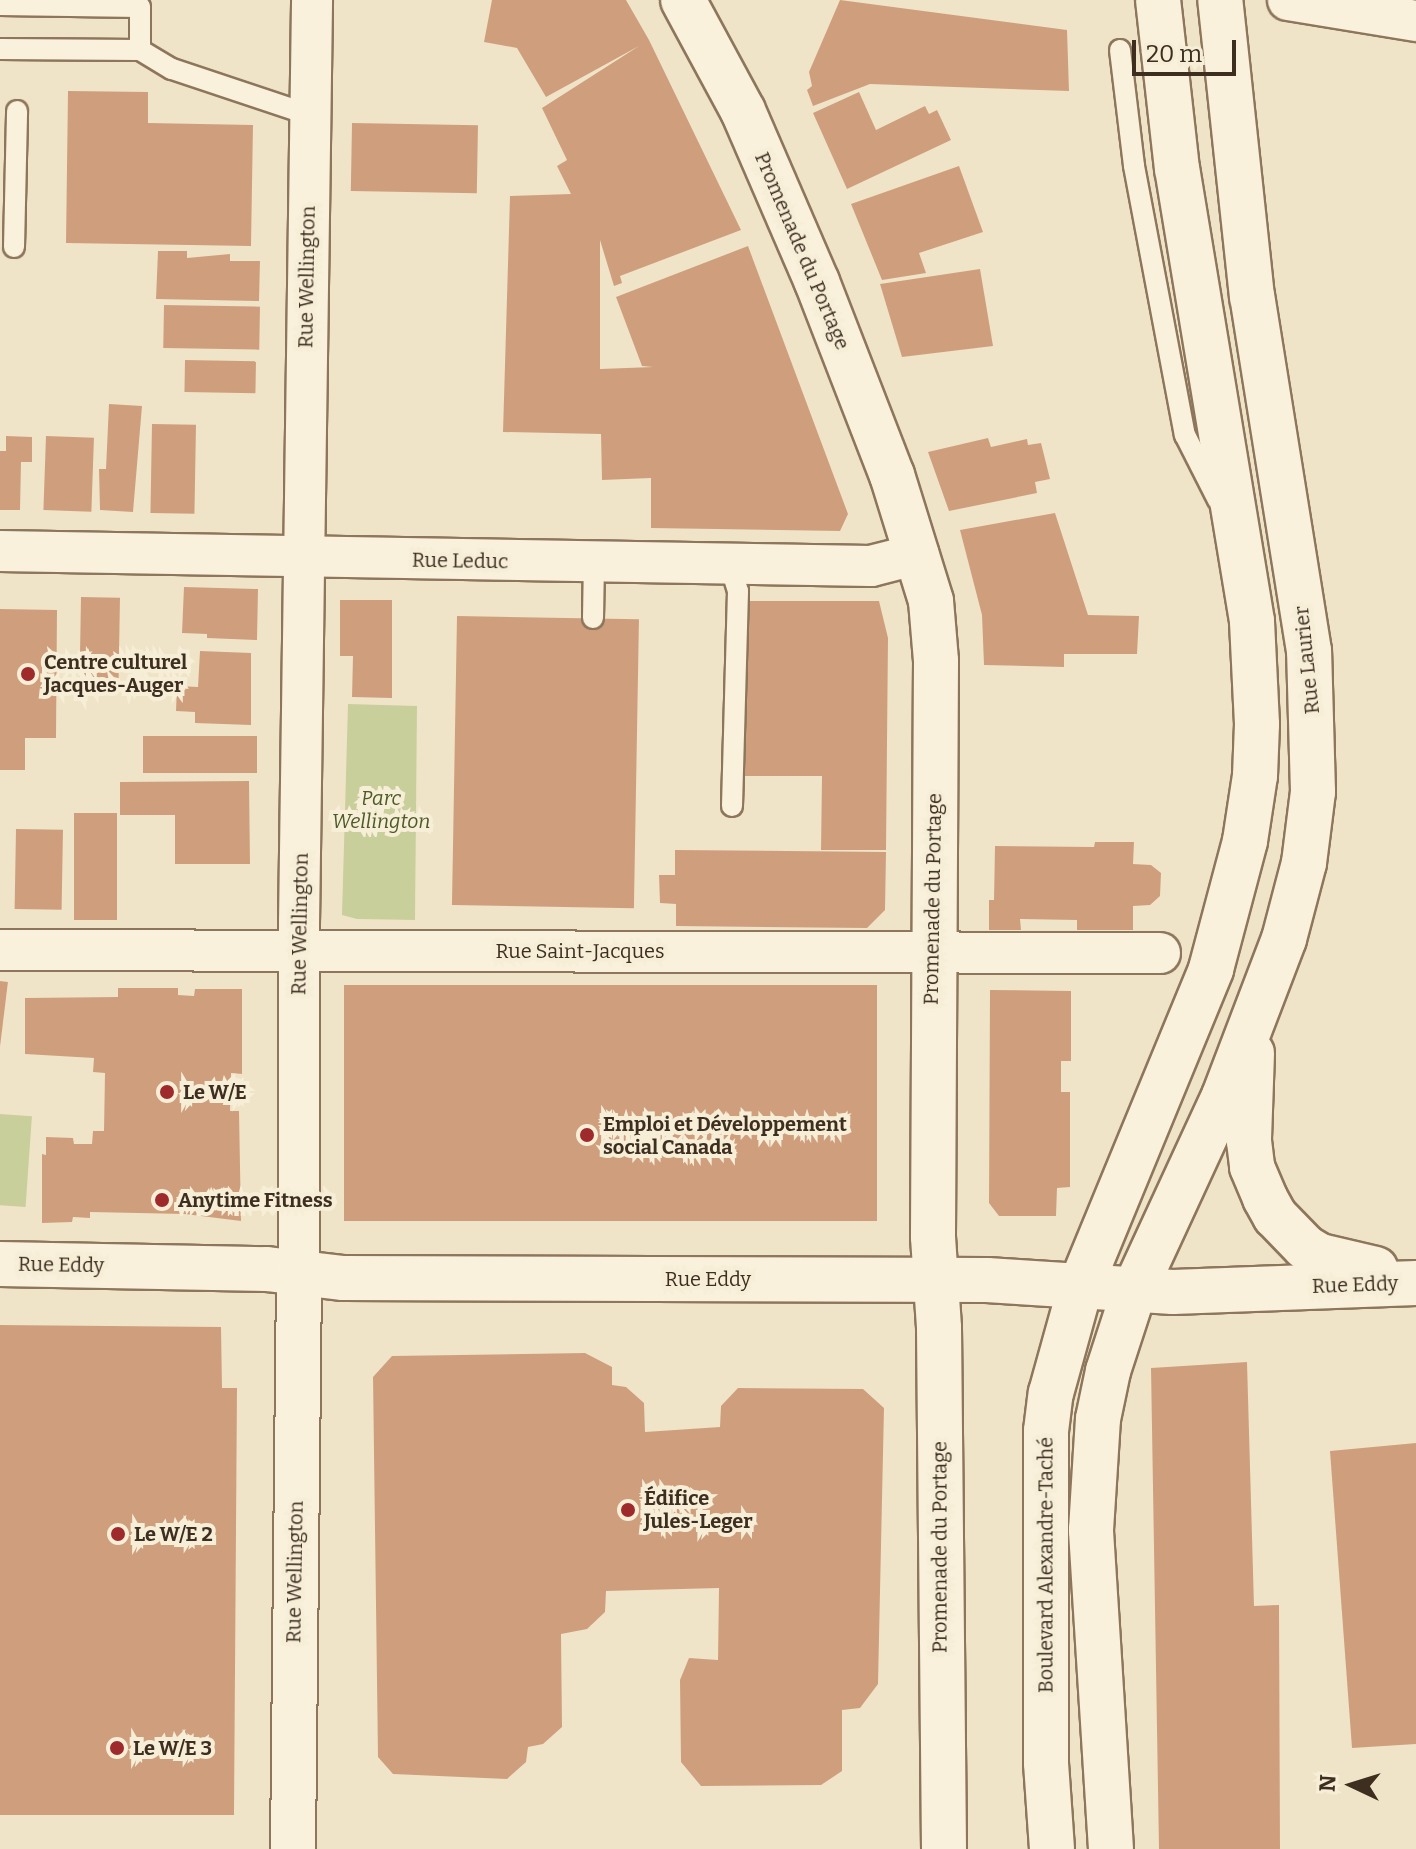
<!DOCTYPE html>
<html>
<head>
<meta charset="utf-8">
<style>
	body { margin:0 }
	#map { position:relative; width:1416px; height:1849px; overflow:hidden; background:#f0e4c8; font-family:Bitter,serif }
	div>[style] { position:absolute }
	.green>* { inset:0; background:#c9cf9b; transform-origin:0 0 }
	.building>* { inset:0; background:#cf9f7d; transform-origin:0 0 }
	.roads { filter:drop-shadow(2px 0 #8d765c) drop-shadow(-2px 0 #8d765c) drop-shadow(0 2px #8d765c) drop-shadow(0 -2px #8d765c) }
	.lane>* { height:20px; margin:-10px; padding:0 10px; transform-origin:10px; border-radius:10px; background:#faf1dc }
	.street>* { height:40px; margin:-20px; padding:0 20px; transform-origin:20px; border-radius:20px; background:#faf1dc }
	.secondary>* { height:44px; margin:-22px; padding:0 22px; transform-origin:22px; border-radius:22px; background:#faf1dc }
	.dots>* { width:22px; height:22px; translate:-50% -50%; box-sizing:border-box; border:4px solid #f7eed8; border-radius:50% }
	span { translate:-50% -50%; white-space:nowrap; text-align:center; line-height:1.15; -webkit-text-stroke:8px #f7eed8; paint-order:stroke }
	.street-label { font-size:20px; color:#3d2e20 }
	.poi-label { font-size:20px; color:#3d2e20; font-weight:700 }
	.left { translate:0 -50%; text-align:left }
	.park-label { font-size:20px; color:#4d5a26; font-style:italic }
	.north { position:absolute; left:1312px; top:1745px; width:80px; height:80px; -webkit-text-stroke:6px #f7eed8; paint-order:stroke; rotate:274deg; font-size:22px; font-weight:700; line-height:32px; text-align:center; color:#3d2e20 }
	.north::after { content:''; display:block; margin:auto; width:28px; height:36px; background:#3d2e20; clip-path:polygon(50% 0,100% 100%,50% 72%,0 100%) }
	.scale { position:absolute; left:1132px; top:40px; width:104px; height:36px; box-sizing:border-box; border:4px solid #3d2e20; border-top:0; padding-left:10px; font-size:24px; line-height:28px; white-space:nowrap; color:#3d2e20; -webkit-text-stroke:6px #f7eed8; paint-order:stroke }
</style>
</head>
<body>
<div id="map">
	<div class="green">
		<i style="clip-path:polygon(348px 704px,417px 706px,415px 920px,357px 919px,342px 915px)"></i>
		<i style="left:0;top:1114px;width:32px;height:91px;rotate:4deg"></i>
	</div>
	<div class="building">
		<i style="clip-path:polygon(492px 0,626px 0,649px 40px,741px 230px,620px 276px,622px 283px,614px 286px,600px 240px,600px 369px,653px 367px,642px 366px,616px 297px,748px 246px,848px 514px,840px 531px,651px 528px,651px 478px,602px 480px,601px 434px,503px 432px,510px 196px,571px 194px,557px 166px,567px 160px,542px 108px,639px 46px,546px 97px,517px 48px,484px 42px)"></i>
		<i style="clip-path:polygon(840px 0,1067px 30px,1069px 91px,870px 84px,813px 106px,807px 90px,812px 86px,809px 72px)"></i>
		<i style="clip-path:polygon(68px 91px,148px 92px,148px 123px,253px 125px,251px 246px,66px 243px)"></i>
		<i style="clip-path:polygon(859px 92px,876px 130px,925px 106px,929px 114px,937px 110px,951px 140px,847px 189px,813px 113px)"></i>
		<i style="left:352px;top:123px;width:126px;height:68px;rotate:1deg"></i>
		<i style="clip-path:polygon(959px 166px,983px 232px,919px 253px,926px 273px,882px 280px,851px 204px)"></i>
		<i style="clip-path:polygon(158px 251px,187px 251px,187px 258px,230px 254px,230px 261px,260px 261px,259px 301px,156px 299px)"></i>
		<i style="clip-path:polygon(980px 269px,993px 346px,902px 357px,880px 284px)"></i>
		<i style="left:164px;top:305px;width:96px;height:43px;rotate:1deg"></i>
		<i style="left:185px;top:360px;width:71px;height:32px;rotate:1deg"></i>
		<i style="clip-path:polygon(109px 404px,142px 406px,133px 512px,100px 510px,99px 469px,106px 469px)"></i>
		<i style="left:152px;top:424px;width:44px;height:89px;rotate:1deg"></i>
		<i style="clip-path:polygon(6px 436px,32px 437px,32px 462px,21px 462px,20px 510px,0 510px,0 451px,6px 451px)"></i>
		<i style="left:46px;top:436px;width:48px;height:74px;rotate:2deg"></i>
		<i style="clip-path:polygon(988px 438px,991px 447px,1027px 439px,1028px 445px,1041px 443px,1050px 479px,1035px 482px,1037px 493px,949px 511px,928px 452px)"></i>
		<i style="clip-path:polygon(1055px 513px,1088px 615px,1139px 616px,1137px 654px,1064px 654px,1064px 667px,984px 665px,982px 615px,960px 530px)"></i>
		<i style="clip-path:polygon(184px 587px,258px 589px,257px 640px,207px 638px,207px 634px,182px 633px)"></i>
		<i style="left:81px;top:597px;width:39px;height:88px;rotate:1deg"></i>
		<i style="clip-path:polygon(340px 600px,392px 600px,392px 698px,352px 697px,353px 656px,340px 656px)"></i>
		<i style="clip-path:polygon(745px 601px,879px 601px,888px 638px,886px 850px,821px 850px,822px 776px,745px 776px)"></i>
		<i style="clip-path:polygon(0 609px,57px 610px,56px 738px,25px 738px,25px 770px,0 770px)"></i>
		<i style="left:457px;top:616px;width:182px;height:289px;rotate:1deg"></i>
		<i style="clip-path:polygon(200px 651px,251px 653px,251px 725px,195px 723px,195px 712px,176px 711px,177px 686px,198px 687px)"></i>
		<i style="left:143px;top:736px;width:114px;height:37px"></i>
		<i style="clip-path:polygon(249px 781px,250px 864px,175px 864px,175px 815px,120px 815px,120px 782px)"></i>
		<i style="left:74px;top:813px;width:43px;height:107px"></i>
		<i style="left:16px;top:829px;width:47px;height:80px;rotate:1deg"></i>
		<i style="clip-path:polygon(1095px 842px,1134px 842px,1133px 864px,1151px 865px,1161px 873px,1160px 896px,1150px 905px,1133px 906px,1133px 930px,1077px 930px,1077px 920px,1020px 919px,1021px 930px,989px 930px,989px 900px,994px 900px,995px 846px,1094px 847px)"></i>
		<i style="clip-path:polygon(675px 850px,886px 852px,885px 910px,867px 928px,676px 926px,676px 904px,660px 903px,659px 875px,675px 875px)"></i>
		<i style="left:0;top:981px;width:8px;height:114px;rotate:7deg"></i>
		<i style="left:344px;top:985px;width:533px;height:236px"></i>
		<i style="clip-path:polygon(118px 988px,178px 988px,178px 995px,194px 996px,195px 989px,242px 989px,242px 1074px,231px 1073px,230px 1111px,239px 1111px,241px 1221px,185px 1214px,90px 1212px,90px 1218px,73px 1217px,72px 1222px,42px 1223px,42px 1154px,46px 1155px,46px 1137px,73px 1138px,74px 1144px,92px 1144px,93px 1131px,104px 1131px,105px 1073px,93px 1072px,94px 1058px,25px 1054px,25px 998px,118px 997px)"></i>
		<i style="clip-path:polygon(990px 990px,1071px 991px,1071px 1061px,1061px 1061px,1061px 1092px,1070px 1092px,1070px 1187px,1057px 1188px,1056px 1216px,999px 1216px,989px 1203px)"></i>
		<i style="clip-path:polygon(0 1325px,221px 1327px,222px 1388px,237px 1388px,234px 1815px,0 1815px)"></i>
		<i style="clip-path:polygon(585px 1353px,612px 1367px,612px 1385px,626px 1387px,644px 1403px,645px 1432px,720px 1427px,721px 1406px,738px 1388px,863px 1389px,884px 1408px,878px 1684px,860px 1708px,842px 1710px,842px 1771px,821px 1785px,701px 1786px,681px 1762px,680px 1680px,689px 1658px,718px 1660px,719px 1588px,606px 1591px,605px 1612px,587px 1629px,561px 1634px,562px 1727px,543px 1744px,528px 1747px,526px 1762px,507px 1779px,393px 1774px,378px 1757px,373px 1377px,392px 1356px)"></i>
		<i style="clip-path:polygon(1247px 1362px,1254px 1606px,1279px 1605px,1280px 1849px,1159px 1849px,1151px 1368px)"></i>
		<i style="clip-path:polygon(1416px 1443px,1416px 1744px,1352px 1748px,1330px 1451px)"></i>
	</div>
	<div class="roads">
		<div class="lane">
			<i style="left:0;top:5px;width:140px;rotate:0.8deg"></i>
			<i style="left:140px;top:7px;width:43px;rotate:90deg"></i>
			<i style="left:140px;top:50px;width:37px;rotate:31deg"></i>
			<i style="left:172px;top:69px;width:145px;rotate:18.4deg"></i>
			<i style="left:0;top:49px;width:140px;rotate:0.4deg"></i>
			<i style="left:1120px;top:50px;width:117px;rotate:83.1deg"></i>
			<i style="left:1134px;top:166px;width:274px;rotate:79.3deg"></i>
			<i style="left:1185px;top:435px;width:73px;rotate:63.1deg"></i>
			<i style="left:14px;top:247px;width:136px;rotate:-88.7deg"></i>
			<i style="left:730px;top:565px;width:27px;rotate:73deg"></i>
			<i style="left:738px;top:591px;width:215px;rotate:91.6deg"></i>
			<i style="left:593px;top:618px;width:55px;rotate:-89deg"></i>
		</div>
		<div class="street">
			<i style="left:1288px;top:0;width:130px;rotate:9.3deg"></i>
			<i style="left:0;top:551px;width:871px;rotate:0.99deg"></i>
			<i style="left:871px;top:566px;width:49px;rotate:-14.3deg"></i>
			<i style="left:0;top:950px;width:1160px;rotate:0.15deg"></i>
			<i style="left:299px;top:1273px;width:350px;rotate:-90deg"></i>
			<i style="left:299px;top:923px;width:923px;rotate:-89.19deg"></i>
		</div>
		<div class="secondary">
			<i style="left:683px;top:0;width:126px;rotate:61.6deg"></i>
			<i style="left:743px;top:111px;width:186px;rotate:66.6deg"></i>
			<i style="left:817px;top:282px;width:207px;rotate:68.8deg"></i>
			<i style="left:892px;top:475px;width:132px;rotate:72.8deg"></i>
			<i style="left:931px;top:601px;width:60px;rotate:85.2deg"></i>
			<i style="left:936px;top:661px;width:576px;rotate:90.3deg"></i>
			<i style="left:933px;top:1237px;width:91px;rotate:86.2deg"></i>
			<i style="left:939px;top:1328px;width:521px;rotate:89.45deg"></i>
			<i style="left:1252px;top:1053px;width:88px;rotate:92deg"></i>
			<i style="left:1249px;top:1141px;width:26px;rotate:83deg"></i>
			<i style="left:1252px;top:1167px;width:34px;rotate:67deg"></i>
			<i style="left:1265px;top:1198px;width:21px;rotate:61deg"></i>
			<i style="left:1275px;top:1216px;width:43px;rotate:45.9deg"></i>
			<i style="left:1305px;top:1247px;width:17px;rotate:31deg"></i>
			<i style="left:1320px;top:1256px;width:57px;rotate:13.1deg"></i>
			<i style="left:0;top:1264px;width:267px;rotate:1.1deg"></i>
			<i style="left:267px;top:1269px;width:77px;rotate:6.8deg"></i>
			<i style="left:343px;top:1278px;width:644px;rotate:0.18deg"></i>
			<i style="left:987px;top:1280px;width:186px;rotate:3.7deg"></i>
			<i style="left:1173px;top:1292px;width:243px;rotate:-2.1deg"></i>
			<i style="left:293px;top:1849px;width:576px;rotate:-89.4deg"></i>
			<i style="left:1052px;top:1849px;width:86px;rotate:-94deg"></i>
			<i style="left:1046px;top:1763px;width:332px;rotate:-90deg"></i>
			<i style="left:1046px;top:1431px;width:38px;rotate:-83deg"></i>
			<i style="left:1051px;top:1393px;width:112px;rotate:-74.5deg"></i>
			<i style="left:1081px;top:1285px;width:342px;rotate:-67.6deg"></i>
			<i style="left:1211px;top:969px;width:132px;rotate:-75.1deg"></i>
			<i style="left:1245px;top:841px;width:66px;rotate:-81.3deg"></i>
			<i style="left:1255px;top:776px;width:52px;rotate:-87.8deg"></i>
			<i style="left:1257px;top:724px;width:103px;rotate:-92.8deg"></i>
			<i style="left:1252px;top:621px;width:458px;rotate:-99.4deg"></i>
			<i style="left:1177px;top:169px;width:170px;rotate:-96.4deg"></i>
			<i style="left:1111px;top:1849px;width:320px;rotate:-93.6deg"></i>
			<i style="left:1091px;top:1530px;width:111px;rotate:-86.4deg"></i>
			<i style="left:1098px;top:1419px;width:49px;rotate:-78.2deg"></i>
			<i style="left:1108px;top:1371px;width:84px;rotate:-72deg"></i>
			<i style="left:1134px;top:1291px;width:215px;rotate:-65.2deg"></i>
			<i style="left:1224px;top:1096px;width:168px;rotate:-69.1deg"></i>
			<i style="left:1284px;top:939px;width:79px;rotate:-75.3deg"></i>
			<i style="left:1304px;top:863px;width:72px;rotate:-82.8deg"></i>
			<i style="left:1313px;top:792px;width:141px;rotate:-91.6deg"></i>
			<i style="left:1309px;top:651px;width:359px;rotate:-99.1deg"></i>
			<i style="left:1252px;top:297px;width:299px;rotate:-96.1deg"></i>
		</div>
	</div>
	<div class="dots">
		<i style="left:28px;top:674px;background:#9e2a2b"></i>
		<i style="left:167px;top:1092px;background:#9e2a2b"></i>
		<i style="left:587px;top:1135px;background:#9e2a2b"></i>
		<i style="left:162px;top:1200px;background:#9e2a2b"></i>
		<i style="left:628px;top:1510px;background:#9e2a2b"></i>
		<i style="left:118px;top:1534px;background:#9e2a2b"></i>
		<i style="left:117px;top:1748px;background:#9e2a2b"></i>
	</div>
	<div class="street-label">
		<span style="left:802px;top:251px;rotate:67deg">Promenade du Portage</span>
		<span style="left:307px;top:277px;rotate:-89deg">Rue Wellington</span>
		<span style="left:460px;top:561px;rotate:1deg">Rue Leduc</span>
		<span style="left:1307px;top:660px;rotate:-96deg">Rue Laurier</span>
		<span style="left:933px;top:899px;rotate:-89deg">Promenade du Portage</span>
		<span style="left:300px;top:924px;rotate:-89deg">Rue Wellington</span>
		<span style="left:580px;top:951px">Rue Saint-Jacques</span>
		<span style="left:61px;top:1265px;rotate:1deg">Rue Eddy</span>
		<span style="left:708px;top:1279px">Rue Eddy</span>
		<span style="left:1355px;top:1285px;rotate:-2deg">Rue Eddy</span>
		<span style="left:940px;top:1547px;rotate:-90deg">Promenade du Portage</span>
		<span style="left:1046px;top:1565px;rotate:-90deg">Boulevard Alexandre-Taché</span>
		<span style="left:295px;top:1572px;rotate:-89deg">Rue Wellington</span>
	</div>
	<div class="poi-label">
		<span class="left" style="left:44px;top:674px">Centre culturel<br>Jacques-Auger</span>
		<span class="left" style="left:183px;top:1092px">Le W/E</span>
		<span class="left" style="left:603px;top:1136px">Emploi et Développement<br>social Canada</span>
		<span class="left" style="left:178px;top:1200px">Anytime Fitness</span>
		<span class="left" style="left:644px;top:1510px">Édifice<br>Jules-Leger</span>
		<span class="left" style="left:134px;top:1534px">Le W/E 2</span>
		<span class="left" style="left:133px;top:1748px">Le W/E 3</span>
	</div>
	<div class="park-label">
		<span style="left:381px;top:810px">Parc<br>Wellington</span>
	</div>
	<div class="north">N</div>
	<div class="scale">20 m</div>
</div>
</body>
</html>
